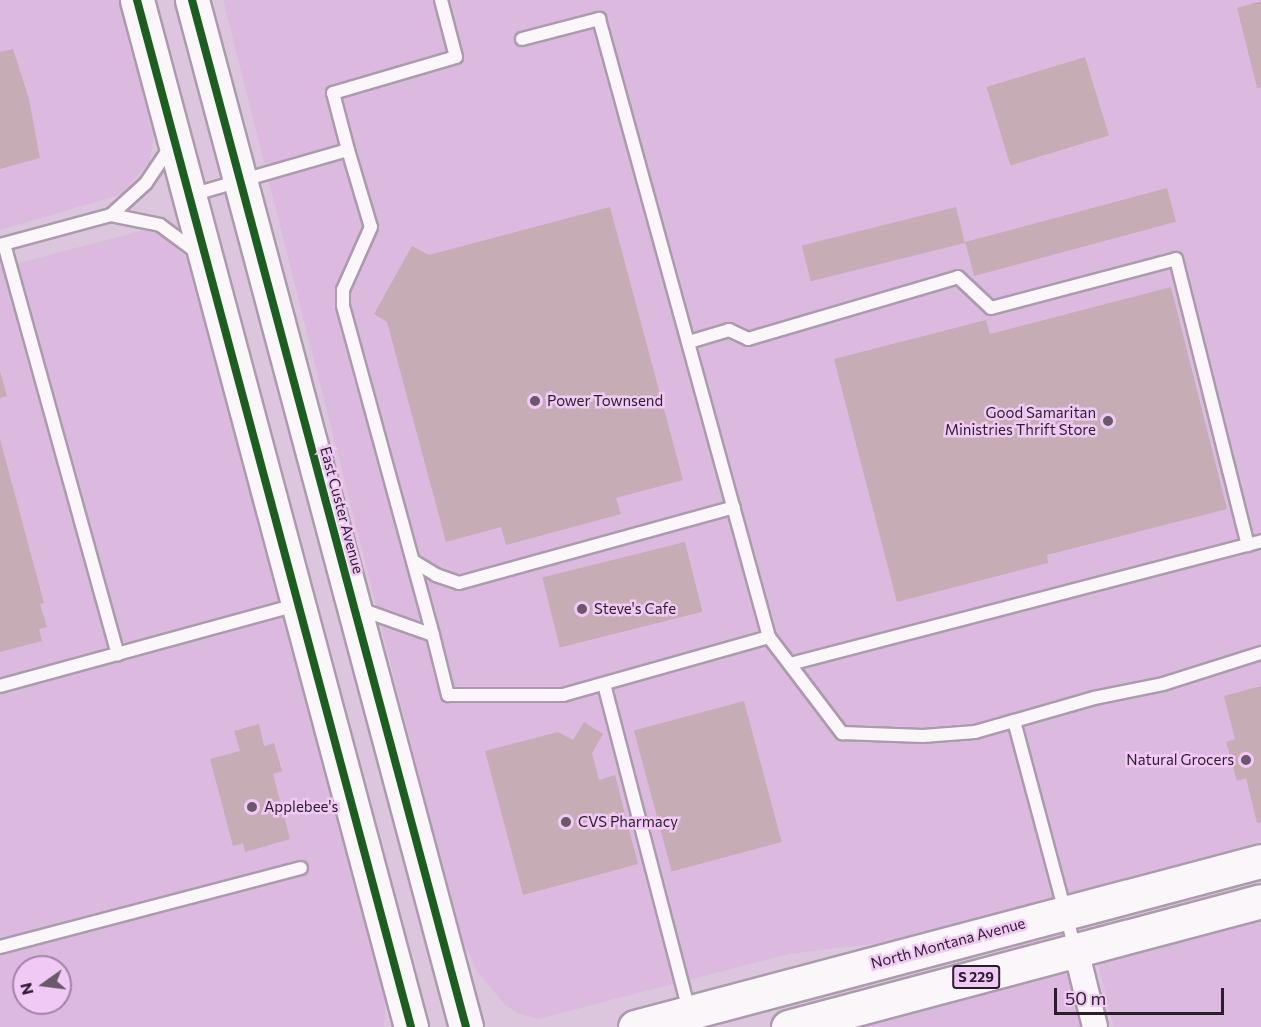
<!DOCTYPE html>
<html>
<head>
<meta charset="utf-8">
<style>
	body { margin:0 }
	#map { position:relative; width:1261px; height:1027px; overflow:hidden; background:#dcc6de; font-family:Commissioner,sans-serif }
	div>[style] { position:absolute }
	.built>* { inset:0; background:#dcbae0 }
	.building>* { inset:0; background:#c5acb5; transform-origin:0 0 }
	.roads { filter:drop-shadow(2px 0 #ab9bac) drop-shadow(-2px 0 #ab9bac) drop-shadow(0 2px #ab9bac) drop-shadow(0 -2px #ab9bac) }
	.service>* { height:12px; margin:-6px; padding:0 6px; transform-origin:6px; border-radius:6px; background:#faf6fa }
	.minor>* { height:24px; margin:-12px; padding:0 12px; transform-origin:12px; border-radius:12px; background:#faf6fa }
	.primary>* { height:33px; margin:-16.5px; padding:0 16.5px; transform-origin:16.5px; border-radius:16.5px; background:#faf6fa }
	.cycleway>* { height:8px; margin:-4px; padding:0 4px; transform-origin:4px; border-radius:4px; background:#1b5e20 }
	.dots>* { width:16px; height:16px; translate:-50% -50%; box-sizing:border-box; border:3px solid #f1c9f5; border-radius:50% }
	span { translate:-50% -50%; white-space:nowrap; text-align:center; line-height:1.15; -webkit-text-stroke:5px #f1c9f5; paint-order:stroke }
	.shield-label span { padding:2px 4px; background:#f1c9f5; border:2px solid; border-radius:4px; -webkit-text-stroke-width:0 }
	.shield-label { font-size:14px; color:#2c1d2d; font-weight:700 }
	.poi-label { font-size:15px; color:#2c1d2d }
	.left { translate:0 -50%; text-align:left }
	.right { translate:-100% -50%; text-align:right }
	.street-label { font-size:15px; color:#2c1d2d }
	.north { position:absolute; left:12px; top:955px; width:60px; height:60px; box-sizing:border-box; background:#f1c9f5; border:2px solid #a284a5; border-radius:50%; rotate:256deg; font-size:16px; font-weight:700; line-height:24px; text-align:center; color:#2c1d2d }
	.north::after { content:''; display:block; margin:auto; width:21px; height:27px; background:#6a586b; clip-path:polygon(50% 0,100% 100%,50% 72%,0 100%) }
	.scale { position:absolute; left:1054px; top:988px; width:170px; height:27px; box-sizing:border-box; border:3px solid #2c1d2d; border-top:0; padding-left:8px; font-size:18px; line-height:21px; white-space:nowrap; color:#2c1d2d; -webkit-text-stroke:4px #f1c9f5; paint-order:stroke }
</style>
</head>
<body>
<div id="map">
	<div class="built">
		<i style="clip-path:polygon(0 0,121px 0,155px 128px,150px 162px,120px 195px,0 230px)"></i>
		<i style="clip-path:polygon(223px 0,1261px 0,1261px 842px,880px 943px,789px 954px,538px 1019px,517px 1013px,504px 1004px,477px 971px,458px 930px)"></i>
		<i style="clip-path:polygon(evenodd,140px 231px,156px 232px,168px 240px,190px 262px,386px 995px,384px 1027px,0 1027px,0 268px,140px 231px,24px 967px,60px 967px,60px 1003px,24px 1003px,24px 967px)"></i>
		<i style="clip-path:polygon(1261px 913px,1261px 1027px,1114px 1027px,1096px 956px)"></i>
		<i style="clip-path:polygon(1061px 969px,1072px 981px,1083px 1027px,833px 1027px)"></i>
	</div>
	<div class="building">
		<i style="clip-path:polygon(1261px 1px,1261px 87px,1257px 88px,1237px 8px)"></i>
		<i style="clip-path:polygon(13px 49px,29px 99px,40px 158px,0 169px,0 52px)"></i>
		<i style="left:1085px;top:57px;width:82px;height:103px;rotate:73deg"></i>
		<i style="left:1167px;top:188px;width:35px;height:209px;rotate:75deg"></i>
		<i style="clip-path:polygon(610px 207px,683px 480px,616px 498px,621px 514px,506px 545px,501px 527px,446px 542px,387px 322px,374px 314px,412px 246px,429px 255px)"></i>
		<i style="left:956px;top:207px;width:37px;height:159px;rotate:76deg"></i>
		<i style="clip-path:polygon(1171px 287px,1227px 509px,1047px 555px,1048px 563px,897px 602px,834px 359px,986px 320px,990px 334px)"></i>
		<i style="clip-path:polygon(0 371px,7px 396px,0 398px)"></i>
		<i style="clip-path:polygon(0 439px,44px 603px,40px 604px,47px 627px,39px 629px,42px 641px,0 652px)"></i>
		<i style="left:685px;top:542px;width:72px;height:147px;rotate:76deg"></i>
		<i style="clip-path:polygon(1261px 686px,1261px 822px,1257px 823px,1246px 778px,1237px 781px,1226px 742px,1235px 739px,1224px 696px)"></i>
		<i style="left:744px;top:701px;width:146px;height:114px;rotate:75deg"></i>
		<i style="clip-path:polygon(584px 722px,603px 734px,592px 753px,599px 780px,615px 775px,638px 864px,523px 895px,485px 751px,558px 732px,573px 740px)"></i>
		<i style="clip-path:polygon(259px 724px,264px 746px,274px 743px,282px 771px,273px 774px,290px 839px,245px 852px,243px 843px,233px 846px,210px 759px,240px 751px,234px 731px)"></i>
	</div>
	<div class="roads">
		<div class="service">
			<i style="left:522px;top:39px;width:80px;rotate:-14.6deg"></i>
			<i style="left:599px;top:19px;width:641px;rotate:74.62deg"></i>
			<i style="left:348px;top:150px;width:80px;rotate:73.4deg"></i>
			<i style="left:371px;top:227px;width:69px;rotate:114deg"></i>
			<i style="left:343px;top:290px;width:16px;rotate:90deg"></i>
			<i style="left:343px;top:306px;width:341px;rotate:74.7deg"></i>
			<i style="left:191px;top:195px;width:163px;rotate:-16deg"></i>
			<i style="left:348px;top:150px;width:59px;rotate:-104.7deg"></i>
			<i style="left:333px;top:93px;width:128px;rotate:-16.3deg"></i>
			<i style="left:456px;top:57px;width:59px;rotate:-104.7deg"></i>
			<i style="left:111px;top:215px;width:47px;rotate:-42.4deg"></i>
			<i style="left:146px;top:183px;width:45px;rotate:-56deg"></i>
			<i style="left:4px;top:244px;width:426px;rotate:74.5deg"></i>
			<i style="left:0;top:245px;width:115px;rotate:-15.1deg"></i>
			<i style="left:111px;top:215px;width:50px;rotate:11.5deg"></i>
			<i style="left:160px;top:225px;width:44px;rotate:36.6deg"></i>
			<i style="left:689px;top:342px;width:42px;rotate:-16.7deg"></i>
			<i style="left:729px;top:330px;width:21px;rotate:25deg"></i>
			<i style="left:748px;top:339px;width:219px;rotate:-16.4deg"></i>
			<i style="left:958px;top:277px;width:45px;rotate:43.2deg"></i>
			<i style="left:991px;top:308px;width:191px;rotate:-14.8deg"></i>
			<i style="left:1176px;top:259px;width:295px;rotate:75.9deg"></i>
			<i style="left:413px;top:561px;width:27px;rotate:31deg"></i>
			<i style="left:436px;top:575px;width:24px;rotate:19deg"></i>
			<i style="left:459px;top:583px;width:285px;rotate:-15.4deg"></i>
			<i style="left:360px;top:609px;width:77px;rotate:19.6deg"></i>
			<i style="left:433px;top:635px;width:62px;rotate:76deg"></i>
			<i style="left:448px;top:695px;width:115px"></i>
			<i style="left:563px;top:695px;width:214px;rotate:-15.7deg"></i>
			<i style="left:769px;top:637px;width:121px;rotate:52.8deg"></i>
			<i style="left:842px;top:733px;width:81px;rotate:2.1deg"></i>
			<i style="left:923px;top:736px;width:52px;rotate:-4.4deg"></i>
			<i style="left:975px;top:732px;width:41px;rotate:-15.8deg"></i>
			<i style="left:1014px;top:721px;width:236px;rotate:75deg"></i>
			<i style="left:790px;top:664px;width:487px;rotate:-14.6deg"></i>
			<i style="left:604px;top:684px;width:338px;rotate:75.4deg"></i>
			<i style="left:0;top:686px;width:308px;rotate:-15.3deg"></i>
			<i style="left:1014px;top:721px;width:83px;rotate:-16deg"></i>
			<i style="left:1094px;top:698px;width:70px;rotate:-11.5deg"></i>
			<i style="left:1163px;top:684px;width:103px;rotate:-17.6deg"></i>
			<i style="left:0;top:947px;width:311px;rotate:-14.7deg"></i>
		</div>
		<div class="minor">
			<i style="left:1076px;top:950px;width:79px;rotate:76.1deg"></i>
		</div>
		<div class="primary">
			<i style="left:137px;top:0;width:1063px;rotate:75.06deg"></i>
			<i style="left:192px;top:0;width:1063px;rotate:75.06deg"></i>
			<i style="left:635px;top:1027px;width:648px;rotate:-14.85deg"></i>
			<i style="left:788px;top:1027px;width:489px;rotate:-14.9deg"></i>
		</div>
	</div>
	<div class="cycleway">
		<i style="left:137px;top:0;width:1063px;rotate:75.06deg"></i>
		<i style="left:192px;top:0;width:1063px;rotate:75.06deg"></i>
	</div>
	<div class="dots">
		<i style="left:535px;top:401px;background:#6a586b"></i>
		<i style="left:1108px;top:421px;background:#6a586b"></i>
		<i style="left:582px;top:609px;background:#6a586b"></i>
		<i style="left:1246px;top:760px;background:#6a586b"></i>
		<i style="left:252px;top:807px;background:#6a586b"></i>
		<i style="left:566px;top:822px;background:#6a586b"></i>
	</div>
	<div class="shield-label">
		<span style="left:976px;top:977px">S 229</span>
	</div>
	<div class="poi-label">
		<span class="left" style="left:547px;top:401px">Power Townsend</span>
		<span class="right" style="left:1096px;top:421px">Good Samaritan<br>Ministries Thrift Store</span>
		<span class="left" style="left:594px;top:609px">Steve's Cafe</span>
		<span class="right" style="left:1234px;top:760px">Natural Grocers</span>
		<span class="left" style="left:264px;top:807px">Applebee's</span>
		<span class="left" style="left:578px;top:822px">CVS Pharmacy</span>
	</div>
	<div class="street-label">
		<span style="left:342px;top:510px;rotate:75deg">East Custer Avenue</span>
		<span style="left:948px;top:943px;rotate:-15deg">North Montana Avenue</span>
	</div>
	<div class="north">N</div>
	<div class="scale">50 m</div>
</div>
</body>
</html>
